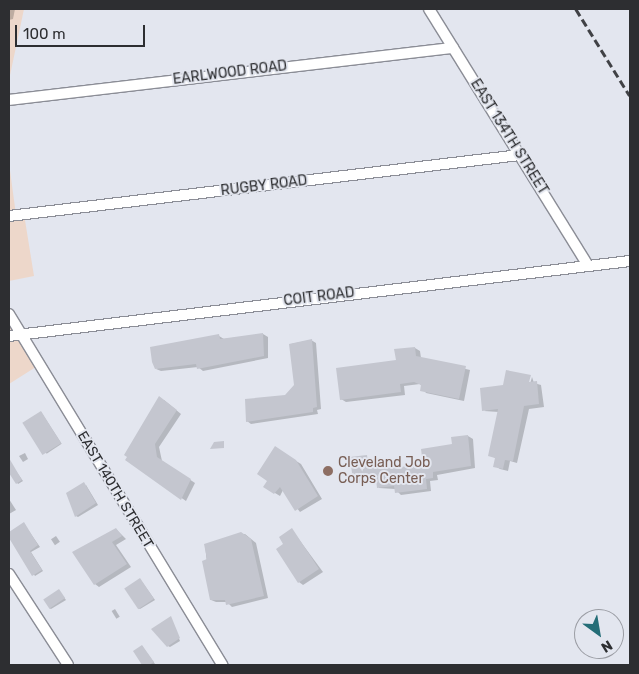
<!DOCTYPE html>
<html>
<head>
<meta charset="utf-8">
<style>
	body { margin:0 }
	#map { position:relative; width:639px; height:674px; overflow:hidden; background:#e3e6ef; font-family:Rubik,sans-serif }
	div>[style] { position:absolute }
	.commercial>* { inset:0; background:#edd7ca }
	.shadow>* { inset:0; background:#0003; transform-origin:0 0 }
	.building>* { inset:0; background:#c4c6cf; transform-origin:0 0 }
	.roads { filter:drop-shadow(1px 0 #8b8d96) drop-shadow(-1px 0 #8b8d96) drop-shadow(0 1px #8b8d96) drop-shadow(0 -1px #8b8d96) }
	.minor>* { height:10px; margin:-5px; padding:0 5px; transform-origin:5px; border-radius:5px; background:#fff }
	.rail>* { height:2.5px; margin-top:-1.25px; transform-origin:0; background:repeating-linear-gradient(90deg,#404145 0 8px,transparent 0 12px) }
	.dots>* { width:14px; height:14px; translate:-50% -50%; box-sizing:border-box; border:2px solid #e3e6ef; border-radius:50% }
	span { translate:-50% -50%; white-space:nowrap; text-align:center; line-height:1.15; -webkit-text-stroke:4px #e3e6ef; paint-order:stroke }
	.street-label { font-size:14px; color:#2d2e31 }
	.education-label { font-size:14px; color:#785e54 }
	.left { translate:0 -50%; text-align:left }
	.frame { position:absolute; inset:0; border:10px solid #2d2e31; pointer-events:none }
	.north { position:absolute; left:574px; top:609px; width:50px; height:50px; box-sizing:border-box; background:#e3e6ef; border:1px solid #9a9ca3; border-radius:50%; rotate:148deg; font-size:14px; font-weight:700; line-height:20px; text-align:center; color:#2d2e31 }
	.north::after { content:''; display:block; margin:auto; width:18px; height:22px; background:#246d77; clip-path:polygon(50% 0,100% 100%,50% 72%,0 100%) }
	.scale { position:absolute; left:15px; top:25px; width:130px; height:22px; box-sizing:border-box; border:2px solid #2d2e31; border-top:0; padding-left:6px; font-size:15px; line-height:18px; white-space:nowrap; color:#2d2e31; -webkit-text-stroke:4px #e3e6ef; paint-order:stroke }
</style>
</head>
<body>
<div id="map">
	<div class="commercial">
		<i style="clip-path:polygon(9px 9px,24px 9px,9px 80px)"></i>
		<i style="clip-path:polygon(9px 163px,16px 215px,24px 214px,34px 276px,9px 281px)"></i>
		<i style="clip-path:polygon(9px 314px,39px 365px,9px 384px)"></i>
	</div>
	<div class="shadow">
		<i style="clip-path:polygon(9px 9px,15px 9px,13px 19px,9px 20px)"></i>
		<i style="clip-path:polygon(263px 334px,268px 337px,268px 358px,203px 371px,198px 367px,161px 371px,156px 369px,219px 336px,224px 339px)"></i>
		<i style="clip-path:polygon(311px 340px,316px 343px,321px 409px,317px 410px,318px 414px,251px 424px,247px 421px,286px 396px,295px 385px,291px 344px)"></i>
		<i style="clip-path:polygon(415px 348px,420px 351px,421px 358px,470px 370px,464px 401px,426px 393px,420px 384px,404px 386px,405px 395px,346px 402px,341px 399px,397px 361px,396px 350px)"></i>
		<i style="clip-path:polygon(532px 377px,534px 383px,541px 385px,544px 407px,529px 409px,517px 463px,510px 461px,508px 471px,500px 469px,495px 466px,497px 459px,490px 455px,499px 412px,484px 411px,529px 388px)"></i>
		<i style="clip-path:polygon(164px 400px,181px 414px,159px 447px,162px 461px,195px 483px,186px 501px,126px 460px)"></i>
		<i style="left:41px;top:412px;width:38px;height:18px;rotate:57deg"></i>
		<i style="clip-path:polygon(468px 436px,473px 439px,475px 468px,437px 475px,438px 480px,430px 481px,431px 491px,401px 495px,395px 489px,379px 488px,378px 481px,359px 483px,354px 481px,366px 456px,372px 464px,391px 461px,397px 469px,424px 465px,453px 445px,453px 438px)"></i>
		<i style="clip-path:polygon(280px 451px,301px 464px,322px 499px,300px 512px,283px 490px,280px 496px,265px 487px)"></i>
		<i style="clip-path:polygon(25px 453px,28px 459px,23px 462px,19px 456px)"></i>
		<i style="clip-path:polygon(11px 464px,23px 481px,18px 484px,11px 474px,9px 475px)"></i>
		<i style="clip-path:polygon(86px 485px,98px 505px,78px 517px,76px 516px)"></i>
		<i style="clip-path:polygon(9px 499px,16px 510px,9px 514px)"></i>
		<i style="clip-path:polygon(24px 524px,40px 547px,31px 552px,43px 571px,35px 576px,9px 536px)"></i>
		<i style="clip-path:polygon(116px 529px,126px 539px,116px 545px,131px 567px,99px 587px,95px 584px)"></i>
		<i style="clip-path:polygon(292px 530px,323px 572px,303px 585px,299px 582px,285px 544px)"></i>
		<i style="clip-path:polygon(245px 534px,256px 543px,268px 598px,232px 607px,227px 602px,216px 602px,211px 600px,205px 545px)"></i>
		<i style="left:56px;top:536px;width:7px;height:6px;rotate:56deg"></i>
		<i style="clip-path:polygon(140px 579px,155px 600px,140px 609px,138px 608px)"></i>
		<i style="clip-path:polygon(59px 591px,66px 600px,51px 609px,49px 608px)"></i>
		<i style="left:115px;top:609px;width:9px;height:4px;rotate:58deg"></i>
		<i style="clip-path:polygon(171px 618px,180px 641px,170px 647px,168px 646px)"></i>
		<i style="clip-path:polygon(142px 646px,155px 664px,152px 665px,144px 665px,135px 651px)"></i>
	</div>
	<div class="building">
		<i style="clip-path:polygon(263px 333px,264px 356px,197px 369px,196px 364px,155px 369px,152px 362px,150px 347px,219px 334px,220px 339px)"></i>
		<i style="clip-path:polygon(312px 339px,317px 407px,313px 408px,313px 412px,246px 422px,245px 399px,285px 395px,294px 385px,289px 344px)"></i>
		<i style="clip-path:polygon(415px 347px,416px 356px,466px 366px,459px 399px,420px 391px,421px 385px,414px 382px,400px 384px,401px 392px,340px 400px,336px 368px,396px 360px,394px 349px)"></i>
		<i style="clip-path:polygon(506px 370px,531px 375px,529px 382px,537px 381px,539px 404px,524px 406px,513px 461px,505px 460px,503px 469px,493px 467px,495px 458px,488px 456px,498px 409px,482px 411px,480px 388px,503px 385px)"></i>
		<i style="clip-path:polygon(159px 396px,177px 410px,155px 444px,157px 457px,191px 479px,181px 500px,125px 460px,127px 457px,124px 455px)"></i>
		<i style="left:41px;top:411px;width:38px;height:22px;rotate:58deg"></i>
		<i style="clip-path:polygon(468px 435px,471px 466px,433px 472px,433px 478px,426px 479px,427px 489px,395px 493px,394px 486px,377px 488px,376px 479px,353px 481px,350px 457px,367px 455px,368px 463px,392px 460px,393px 468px,423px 464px,421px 449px,452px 444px,451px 437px)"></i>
		<i style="clip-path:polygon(224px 441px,224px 448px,210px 449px,214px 442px)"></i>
		<i style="clip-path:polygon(275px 446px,296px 460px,318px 496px,295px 511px,280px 487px,274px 494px,263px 487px,267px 481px,257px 474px)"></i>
		<i style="clip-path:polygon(9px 458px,22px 480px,16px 484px,9px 473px)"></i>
		<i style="clip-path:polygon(84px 482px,96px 503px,75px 517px,66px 493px)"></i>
		<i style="clip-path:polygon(24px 522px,38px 545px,30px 551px,42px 570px,32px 576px,9px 538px,9px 532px)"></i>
		<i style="clip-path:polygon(116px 528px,122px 536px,112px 542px,127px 564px,94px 585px,72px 552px)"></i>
		<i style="clip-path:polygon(292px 528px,319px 569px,298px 583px,276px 549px,283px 544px,279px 537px)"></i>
		<i style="clip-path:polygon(241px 532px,251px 539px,264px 596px,226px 605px,225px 600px,210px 600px,202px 561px,207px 559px,204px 544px)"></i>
		<i style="left:140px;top:578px;width:25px;height:19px;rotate:56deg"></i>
		<i style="left:59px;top:589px;width:11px;height:19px;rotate:56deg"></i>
		<i style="clip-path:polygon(171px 616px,180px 638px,167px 647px,151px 629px)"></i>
		<i style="clip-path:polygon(142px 645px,154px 662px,149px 665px,142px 665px,133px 651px)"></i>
	</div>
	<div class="roads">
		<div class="minor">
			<i style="left:429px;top:9px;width:301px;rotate:58.2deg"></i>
			<i style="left:9px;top:100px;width:447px;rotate:-6.7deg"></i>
			<i style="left:9px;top:216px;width:515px;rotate:-6.81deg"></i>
			<i style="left:9px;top:314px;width:411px;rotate:58.7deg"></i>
			<i style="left:9px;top:336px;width:626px;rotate:-6.89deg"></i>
			<i style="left:9px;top:574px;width:108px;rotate:57deg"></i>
		</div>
	</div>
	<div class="rail">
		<i style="left:576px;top:9px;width:102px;rotate:58.2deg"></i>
	</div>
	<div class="dots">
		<i style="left:328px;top:471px;background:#8d6e63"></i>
	</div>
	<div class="street-label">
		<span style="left:230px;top:73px;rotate:-7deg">EARLWOOD ROAD</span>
		<span style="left:509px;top:137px;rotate:58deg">EAST 134TH STREET</span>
		<span style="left:264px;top:186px;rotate:-7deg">RUGBY ROAD</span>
		<span style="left:319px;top:297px;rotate:-7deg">COIT ROAD</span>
		<span style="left:115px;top:490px;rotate:59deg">EAST 140TH STREET</span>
	</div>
	<div class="education-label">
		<span class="left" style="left:338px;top:471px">Cleveland Job<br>Corps Center</span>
	</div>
	<div class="frame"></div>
	<div class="north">N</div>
	<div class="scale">100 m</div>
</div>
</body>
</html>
